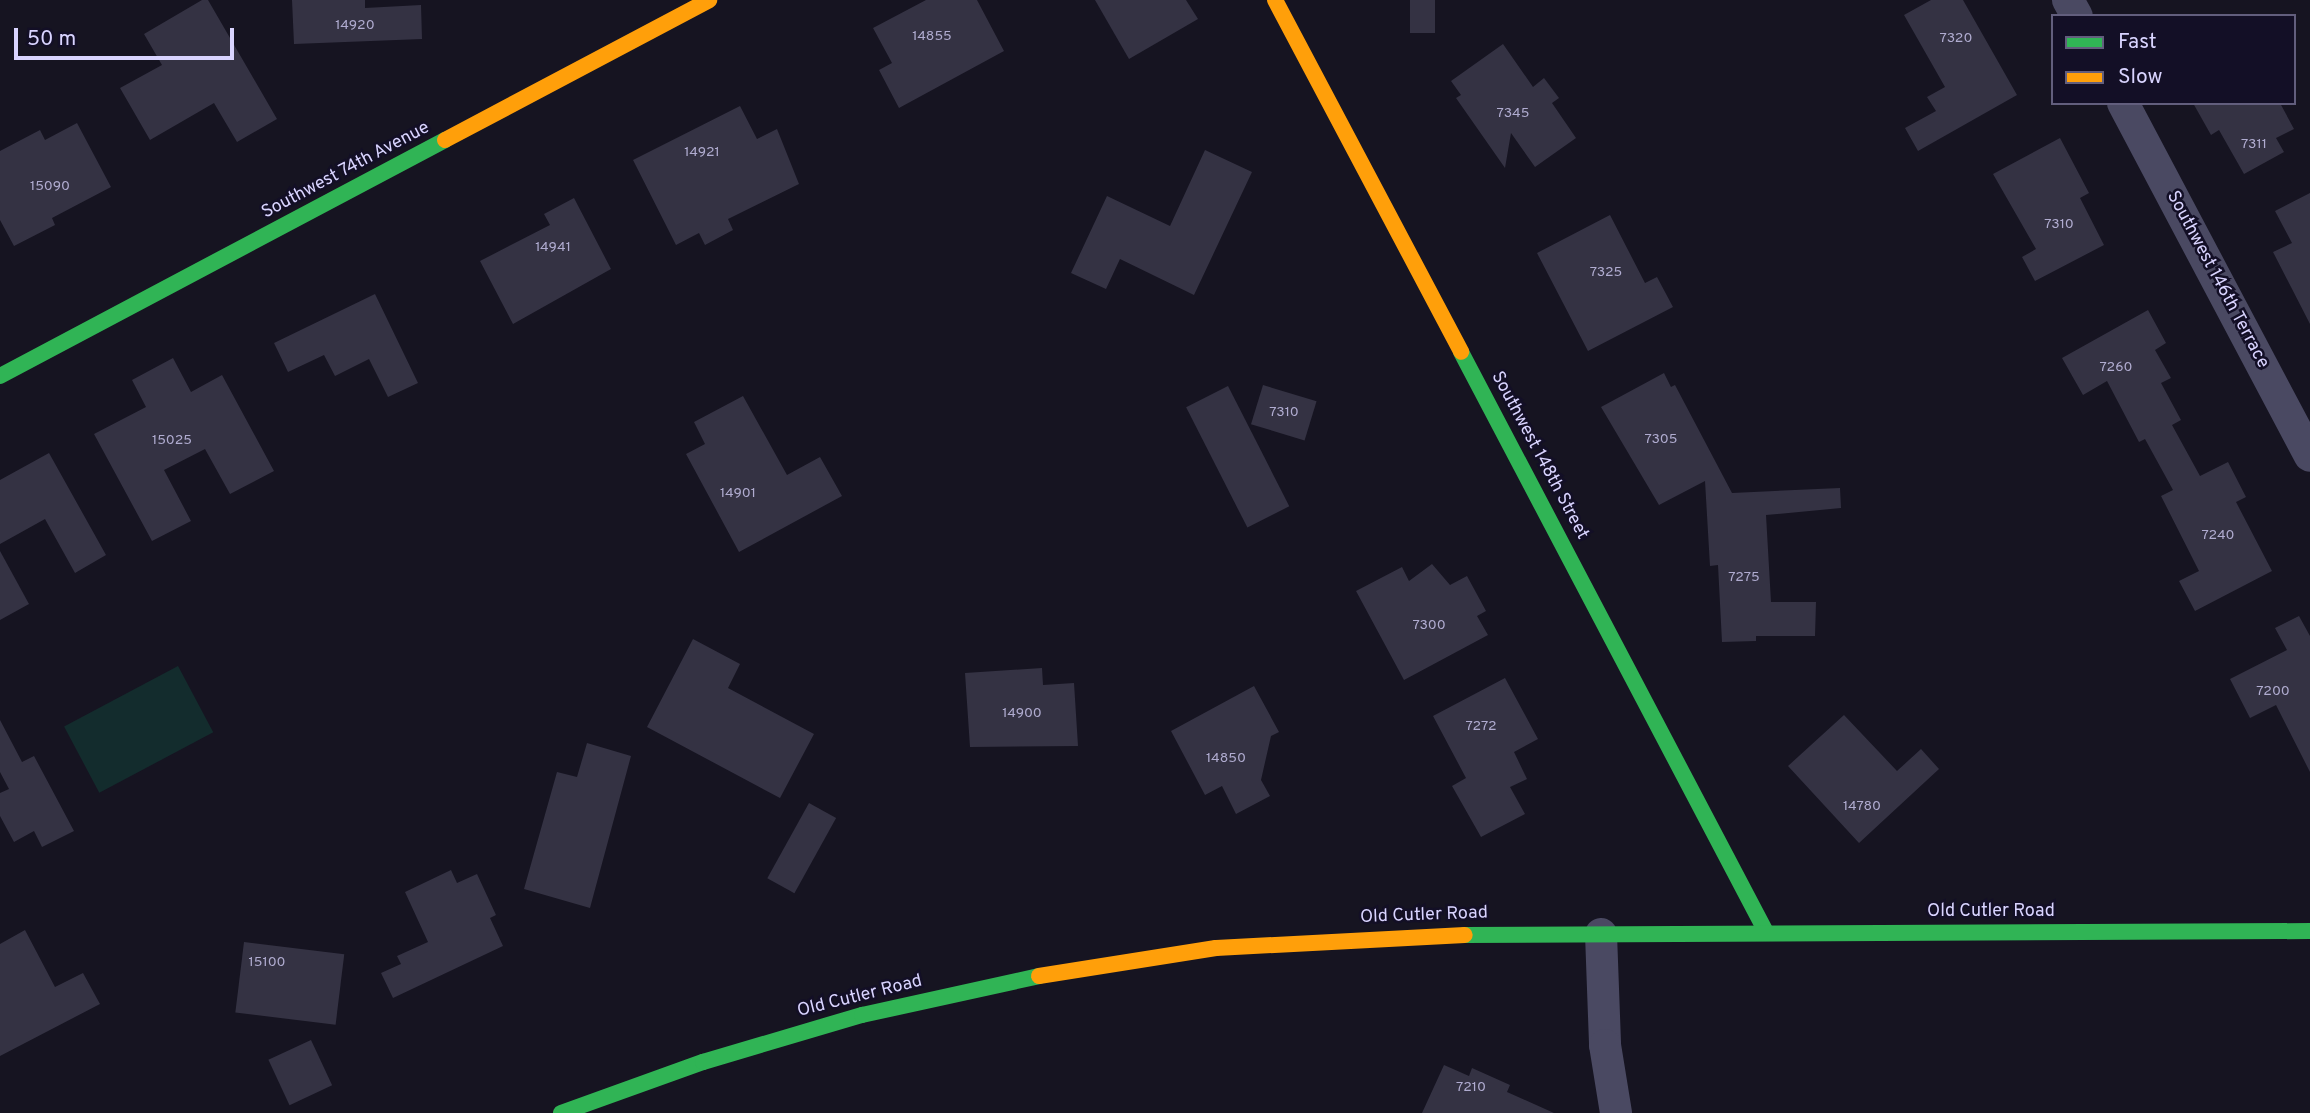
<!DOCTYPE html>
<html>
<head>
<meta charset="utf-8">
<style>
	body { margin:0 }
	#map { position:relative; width:2310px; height:1113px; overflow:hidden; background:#161421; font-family:Overpass,sans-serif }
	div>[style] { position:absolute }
	.green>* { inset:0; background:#132c2d; transform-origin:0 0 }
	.building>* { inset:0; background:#343243; transform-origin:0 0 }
	.street>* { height:32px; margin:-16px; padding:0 16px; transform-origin:16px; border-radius:16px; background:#4a4962 }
	.fast>* { height:16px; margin:-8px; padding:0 8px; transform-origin:8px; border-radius:8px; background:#30b455 }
	.slow>* { height:16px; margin:-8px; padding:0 8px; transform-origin:8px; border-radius:8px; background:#ff9f0a }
	span { translate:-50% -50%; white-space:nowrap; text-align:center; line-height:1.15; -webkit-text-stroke:5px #130f26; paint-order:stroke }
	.number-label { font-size:14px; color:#b0acd0 }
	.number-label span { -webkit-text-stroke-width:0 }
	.street-label { font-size:18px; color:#d9d4ff }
	.legend { position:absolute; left:2051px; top:14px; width:245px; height:91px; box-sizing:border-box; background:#130f26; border:2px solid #625e7d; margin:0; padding:9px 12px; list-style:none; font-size:21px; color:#d9d4ff }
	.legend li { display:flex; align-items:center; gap:14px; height:35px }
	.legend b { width:35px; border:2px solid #625e7d }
	.scale { position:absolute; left:14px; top:28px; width:220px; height:32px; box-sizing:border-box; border:4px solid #d9d4ff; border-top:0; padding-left:9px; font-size:21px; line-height:24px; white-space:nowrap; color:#d9d4ff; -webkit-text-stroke:5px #130f26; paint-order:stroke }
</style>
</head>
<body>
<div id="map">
	<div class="green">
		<i style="left:178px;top:666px;width:75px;height:129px;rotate:62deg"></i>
	</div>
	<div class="building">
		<i style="clip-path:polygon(202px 0,208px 0,277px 119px,237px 142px,214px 103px,150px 140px,120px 88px,162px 65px,144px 34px)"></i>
		<i style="clip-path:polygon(292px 0,365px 0,365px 8px,421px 5px,422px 39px,294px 44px)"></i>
		<i style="clip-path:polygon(926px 0,977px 0,1004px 51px,899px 108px,879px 70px,892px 63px,873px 28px)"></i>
		<i style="clip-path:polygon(1095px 0,1186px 0,1198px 19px,1129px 59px)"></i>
		<i style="left:1410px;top:0;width:25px;height:33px"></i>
		<i style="clip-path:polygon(1931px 0,1963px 0,2017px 95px,1918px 151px,1905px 128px,1936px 111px,1927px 97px,1945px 87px,1904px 15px)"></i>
		<i style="clip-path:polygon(1503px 44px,1533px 87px,1544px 78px,1559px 98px,1552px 103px,1576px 138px,1535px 167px,1511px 133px,1505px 168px,1456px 98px,1461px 95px,1451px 81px)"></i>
		<i style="clip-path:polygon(2193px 103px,2280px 103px,2294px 129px,2276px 138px,2284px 152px,2244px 174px,2219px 130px,2211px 135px)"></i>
		<i style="clip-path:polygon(740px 106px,757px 139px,777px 129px,799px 184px,728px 219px,733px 230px,705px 245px,699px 233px,676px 245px,633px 160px)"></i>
		<i style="clip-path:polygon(77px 123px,111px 187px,52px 218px,55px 225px,14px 246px,0 220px,0 151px,40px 130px,45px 140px)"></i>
		<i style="clip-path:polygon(2060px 138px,2089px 193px,2080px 198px,2104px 245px,2035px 281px,2022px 257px,2036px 249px,1993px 174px)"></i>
		<i style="clip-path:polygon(1205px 150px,1252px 172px,1194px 295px,1120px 259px,1106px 289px,1071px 273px,1107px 196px,1170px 226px)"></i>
		<i style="clip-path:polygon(2310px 193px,2310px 324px,2273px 252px,2292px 243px,2275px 211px)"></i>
		<i style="clip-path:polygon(574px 198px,611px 269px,513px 324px,480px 261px,550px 225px,544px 214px)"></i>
		<i style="clip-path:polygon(1610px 215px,1645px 283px,1657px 277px,1673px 307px,1588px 351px,1537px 253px)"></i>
		<i style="clip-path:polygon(375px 294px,418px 383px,388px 397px,369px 359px,335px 376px,324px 355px,288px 372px,274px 343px)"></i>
		<i style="clip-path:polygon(2148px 310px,2166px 343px,2155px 350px,2171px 378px,2161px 383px,2181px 420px,2172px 425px,2200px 476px,2228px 462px,2246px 497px,2236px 502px,2272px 571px,2195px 611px,2179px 581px,2199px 571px,2161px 496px,2173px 490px,2145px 439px,2139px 442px,2107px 381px,2083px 395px,2062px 358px)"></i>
		<i style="clip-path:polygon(173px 358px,191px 392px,222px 375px,274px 471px,230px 494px,205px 449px,164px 470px,191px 521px,152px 541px,94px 434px,146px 407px,132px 380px)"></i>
		<i style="clip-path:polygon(1664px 373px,1671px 387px,1675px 385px,1732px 493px,1840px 488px,1841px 508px,1766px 515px,1771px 602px,1816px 602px,1815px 636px,1756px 636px,1756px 641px,1722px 642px,1718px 565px,1710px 566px,1705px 481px,1659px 505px,1601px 407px)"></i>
		<i style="left:1263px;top:385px;width:56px;height:41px;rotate:17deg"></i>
		<i style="left:1228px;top:386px;width:135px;height:47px;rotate:63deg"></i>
		<i style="clip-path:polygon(743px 396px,787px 475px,820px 457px,842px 496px,739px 552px,686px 454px,705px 444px,694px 422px)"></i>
		<i style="clip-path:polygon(49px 453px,106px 555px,75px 573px,45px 519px,0 544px,0 480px)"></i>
		<i style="clip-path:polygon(0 551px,29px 604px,0 620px)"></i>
		<i style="clip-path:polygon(1432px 564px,1450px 585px,1467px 576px,1486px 611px,1477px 616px,1488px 635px,1404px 680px,1356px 591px,1402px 567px,1409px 581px)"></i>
		<i style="clip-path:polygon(2299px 616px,2310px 636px,2310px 772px,2276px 705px,2250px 718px,2230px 679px,2287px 650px,2275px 628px)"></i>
		<i style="clip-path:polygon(693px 639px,740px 664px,728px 688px,814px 734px,780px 798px,647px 727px)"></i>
		<i style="clip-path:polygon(1042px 668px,1043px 685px,1074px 683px,1078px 746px,970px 747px,965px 673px)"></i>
		<i style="clip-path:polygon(1505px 678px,1538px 739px,1514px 752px,1527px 779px,1510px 787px,1525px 814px,1481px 837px,1452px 786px,1466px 778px,1433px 716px)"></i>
		<i style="clip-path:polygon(1254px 686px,1279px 732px,1271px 736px,1261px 780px,1270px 796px,1236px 814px,1222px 786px,1205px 795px,1171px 731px)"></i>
		<i style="clip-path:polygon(1844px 715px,1897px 771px,1921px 749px,1939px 769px,1859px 843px,1788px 766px)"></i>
		<i style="clip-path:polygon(0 720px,22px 762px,34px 756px,74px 831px,42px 847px,34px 831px,14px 842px,0 816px,0 793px,9px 789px,0 772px)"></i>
		<i style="clip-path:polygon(587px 743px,631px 756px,590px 908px,524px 889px,557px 772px,577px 777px)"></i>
		<i style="left:809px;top:803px;width:31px;height:86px;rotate:29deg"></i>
		<i style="clip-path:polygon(451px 870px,457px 883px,477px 874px,496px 915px,490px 918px,503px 946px,393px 998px,381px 973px,401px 964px,397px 956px,428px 942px,405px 892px)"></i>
		<i style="clip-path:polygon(25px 930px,55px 987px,83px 973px,100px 1004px,0 1056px,0 944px)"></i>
		<i style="left:244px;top:942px;width:101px;height:71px;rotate:7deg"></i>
		<i style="left:311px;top:1040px;width:50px;height:47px;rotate:65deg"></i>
		<i style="clip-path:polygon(1444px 1065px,1469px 1076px,1472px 1068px,1510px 1085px,1507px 1092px,1554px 1113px,1422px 1113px)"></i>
	</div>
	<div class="street">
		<i style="left:2068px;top:0;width:18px;rotate:61deg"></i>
		<i style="left:2123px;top:103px;width:399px;rotate:62.1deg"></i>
		<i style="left:1601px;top:934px;width:111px;rotate:87.9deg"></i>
		<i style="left:1605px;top:1045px;width:69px;rotate:80.8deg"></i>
	</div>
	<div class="fast">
		<i style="left:1461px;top:352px;width:655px;rotate:62.26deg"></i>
		<i style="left:0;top:376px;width:504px;rotate:-27.94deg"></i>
		<i style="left:1465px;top:935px;width:845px;rotate:-0.27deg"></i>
		<i style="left:561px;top:1113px;width:151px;rotate:-19.8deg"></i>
		<i style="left:703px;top:1062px;width:166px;rotate:-16.5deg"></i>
		<i style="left:862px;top:1015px;width:181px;rotate:-12.4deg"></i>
	</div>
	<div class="slow">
		<i style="left:1275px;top:0;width:398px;rotate:62.1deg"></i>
		<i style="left:445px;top:140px;width:299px;rotate:-27.9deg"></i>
		<i style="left:1039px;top:976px;width:179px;rotate:-9deg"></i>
		<i style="left:1216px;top:948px;width:249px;rotate:-3deg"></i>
	</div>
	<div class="number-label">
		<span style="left:355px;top:26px">14920</span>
		<span style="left:932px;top:37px">14855</span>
		<span style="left:1956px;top:39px">7320</span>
		<span style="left:1513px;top:114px">7345</span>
		<span style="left:2254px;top:145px">7311</span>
		<span style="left:702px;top:153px">14921</span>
		<span style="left:50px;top:187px">15090</span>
		<span style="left:2059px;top:225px">7310</span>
		<span style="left:553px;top:248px">14941</span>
		<span style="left:1606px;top:273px">7325</span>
		<span style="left:2116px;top:368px">7260</span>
		<span style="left:1284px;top:413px">7310</span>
		<span style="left:1661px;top:440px">7305</span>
		<span style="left:172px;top:441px">15025</span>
		<span style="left:738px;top:494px">14901</span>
		<span style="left:2218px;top:536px">7240</span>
		<span style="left:1744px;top:578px">7275</span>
		<span style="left:1429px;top:626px">7300</span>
		<span style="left:2273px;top:692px">7200</span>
		<span style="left:1022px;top:714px">14900</span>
		<span style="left:1481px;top:727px">7272</span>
		<span style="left:1226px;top:759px">14850</span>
		<span style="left:1862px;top:807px">14780</span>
		<span style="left:267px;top:963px">15100</span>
		<span style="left:1471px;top:1088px">7210</span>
	</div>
	<div class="street-label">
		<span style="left:346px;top:171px;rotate:-28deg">Southwest 74th Avenue</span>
		<span style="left:2217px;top:280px;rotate:62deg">Southwest 146th Terrace</span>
		<span style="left:1539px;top:456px;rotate:62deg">Southwest 148th Street</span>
		<span style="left:1991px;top:912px">Old Cutler Road</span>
		<span style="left:1424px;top:916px;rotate:-2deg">Old Cutler Road</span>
		<span style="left:860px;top:997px;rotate:-14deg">Old Cutler Road</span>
	</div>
	<ul class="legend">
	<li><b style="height:9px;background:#30b455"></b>Fast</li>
	<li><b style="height:9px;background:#ff9f0a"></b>Slow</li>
	</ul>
	<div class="scale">50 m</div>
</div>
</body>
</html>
